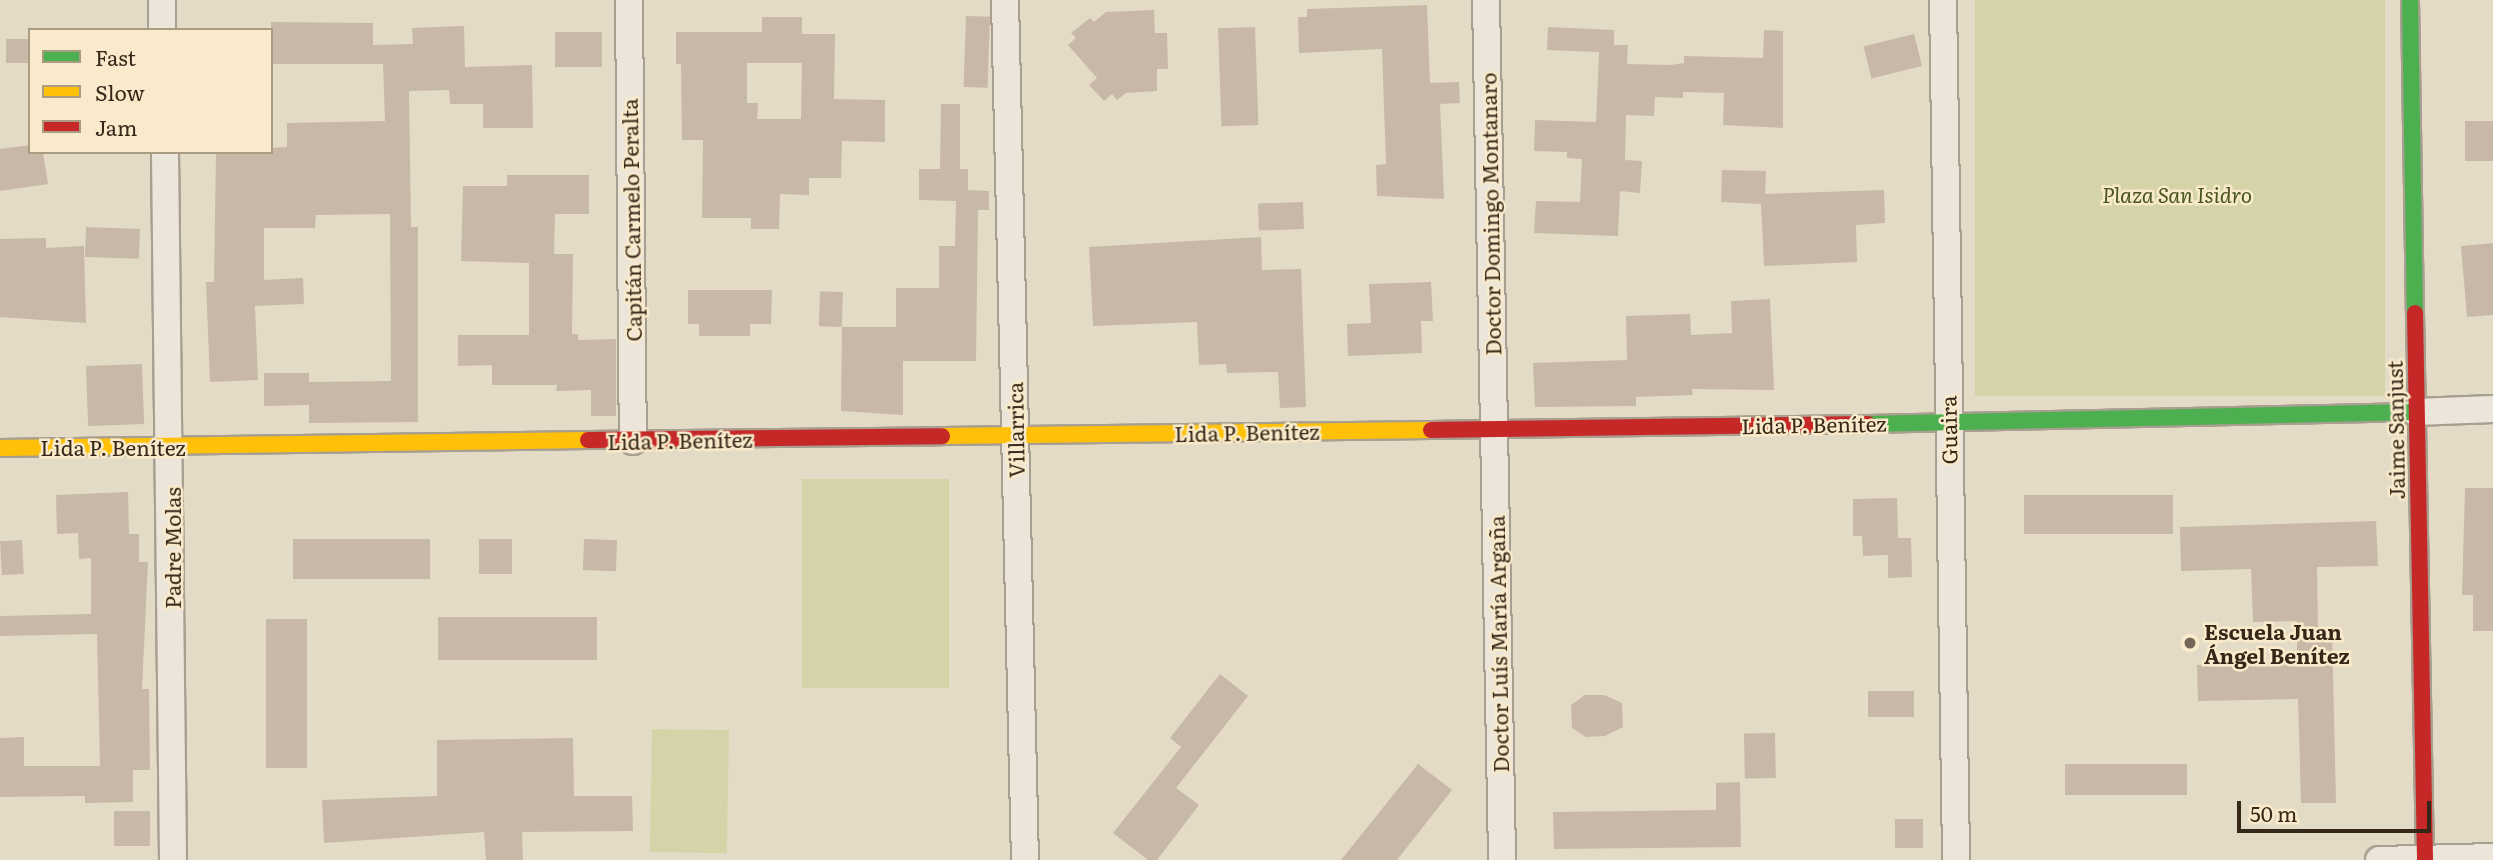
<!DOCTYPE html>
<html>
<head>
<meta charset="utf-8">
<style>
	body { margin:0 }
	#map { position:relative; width:2493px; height:860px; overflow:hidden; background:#e4dbc7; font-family:Literata,serif }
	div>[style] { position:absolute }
	.green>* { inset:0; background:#d5d4a8; transform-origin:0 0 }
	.building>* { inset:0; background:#c8b8a7; transform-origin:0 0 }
	.roads { filter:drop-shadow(2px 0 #a89f91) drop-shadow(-2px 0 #a89f91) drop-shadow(0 2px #a89f91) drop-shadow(0 -2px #a89f91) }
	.street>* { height:26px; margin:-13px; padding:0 13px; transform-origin:13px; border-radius:13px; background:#ece5d9 }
	.fast>* { height:16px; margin:-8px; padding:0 8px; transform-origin:8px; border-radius:8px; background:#4caf50 }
	.slow>* { height:16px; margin:-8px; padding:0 8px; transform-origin:8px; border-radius:8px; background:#ffc107 }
	.jam>* { height:16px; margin:-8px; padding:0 8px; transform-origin:8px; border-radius:8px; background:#c62828 }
	.dots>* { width:19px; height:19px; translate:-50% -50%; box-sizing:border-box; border:4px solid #f8eaca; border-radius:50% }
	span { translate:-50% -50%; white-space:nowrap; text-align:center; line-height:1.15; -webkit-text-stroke:5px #f8eaca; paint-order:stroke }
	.park-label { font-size:21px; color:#48551e; font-style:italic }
	.street-label { font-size:21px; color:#362719 }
	.poi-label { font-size:21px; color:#362719; font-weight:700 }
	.left { translate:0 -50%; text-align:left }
	.legend { position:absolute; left:28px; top:28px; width:245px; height:126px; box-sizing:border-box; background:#f8eaca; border:2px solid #aa9c83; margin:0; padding:9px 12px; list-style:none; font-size:21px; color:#362719 }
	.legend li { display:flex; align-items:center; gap:14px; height:35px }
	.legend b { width:35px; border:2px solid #aa9c83 }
	.scale { position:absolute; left:2237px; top:801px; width:194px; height:32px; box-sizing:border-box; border:4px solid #362719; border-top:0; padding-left:9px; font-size:21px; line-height:24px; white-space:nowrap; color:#362719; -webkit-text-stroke:5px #f8eaca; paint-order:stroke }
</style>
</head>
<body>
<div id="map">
	<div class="green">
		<i style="left:1975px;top:0;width:410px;height:396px"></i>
		<i style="left:949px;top:479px;width:209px;height:147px;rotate:90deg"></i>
		<i style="left:652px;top:729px;width:77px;height:123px;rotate:1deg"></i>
	</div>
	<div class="building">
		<i style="clip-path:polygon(1427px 5px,1430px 83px,1459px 82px,1460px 103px,1440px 104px,1444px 199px,1377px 196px,1376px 165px,1386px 164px,1382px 49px,1299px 53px,1298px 17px,1307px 17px,1307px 9px)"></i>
		<i style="clip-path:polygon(1154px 10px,1155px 33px,1167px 33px,1168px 69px,1157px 69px,1157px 91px,1126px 93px,1117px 100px,1112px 94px,1104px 101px,1089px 85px,1097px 78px,1068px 45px,1076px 38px,1071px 33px,1090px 18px,1094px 22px,1106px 12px)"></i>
		<i style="left:966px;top:16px;width:24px;height:71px;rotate:2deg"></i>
		<i style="clip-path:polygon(evenodd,762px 17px,802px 17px,802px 34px,835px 34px,834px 99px,885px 100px,885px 142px,842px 141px,841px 178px,809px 178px,809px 195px,780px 194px,779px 229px,751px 229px,751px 218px,702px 218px,703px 140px,682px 140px,681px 64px,676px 64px,676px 32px,762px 32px,762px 17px,747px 63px,802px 63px,801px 119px,757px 119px,758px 103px,747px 103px,747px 63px)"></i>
		<i style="clip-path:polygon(271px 22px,373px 23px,373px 45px,413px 44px,412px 28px,464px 26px,465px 67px,532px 65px,533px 128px,483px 128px,483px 104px,450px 104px,449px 90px,409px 91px,411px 227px,418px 227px,418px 422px,309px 423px,309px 405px,264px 406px,264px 373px,309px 373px,309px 382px,391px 381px,390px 214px,316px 215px,315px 228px,264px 228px,264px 280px,303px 278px,304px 304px,255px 306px,258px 380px,210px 382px,206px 282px,214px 282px,216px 152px,271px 152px,271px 148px,287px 147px,287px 123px,385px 121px,383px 64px,271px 64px)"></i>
		<i style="left:1255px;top:27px;width:98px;height:37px;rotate:88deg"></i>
		<i style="clip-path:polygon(1548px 27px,1614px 30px,1614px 45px,1628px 45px,1627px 64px,1670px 65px,1684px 63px,1684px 56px,1763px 58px,1764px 30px,1783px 31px,1783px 128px,1723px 125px,1724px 93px,1683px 92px,1683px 98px,1655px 97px,1654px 116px,1626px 115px,1625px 160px,1642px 161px,1640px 193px,1620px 191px,1618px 236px,1534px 233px,1536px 201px,1580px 202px,1582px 159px,1567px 158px,1567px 152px,1534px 151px,1535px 120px,1596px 122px,1599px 52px,1547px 50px)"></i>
		<i style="left:602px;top:32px;width:35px;height:47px;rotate:90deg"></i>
		<i style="left:1914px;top:34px;width:33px;height:52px;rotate:76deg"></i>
		<i style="left:30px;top:39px;width:24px;height:24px;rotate:90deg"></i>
		<i style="clip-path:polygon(941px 104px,960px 104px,960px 169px,968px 169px,968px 190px,989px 191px,989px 210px,978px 210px,976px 361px,903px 361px,903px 415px,841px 411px,842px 327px,896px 327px,896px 288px,939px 288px,939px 246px,955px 246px,956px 201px,919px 200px,919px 169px,940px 169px)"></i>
		<i style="left:2465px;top:121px;width:28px;height:40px"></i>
		<i style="clip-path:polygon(30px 145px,30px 152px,43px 152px,48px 184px,0 191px,0 149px)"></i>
		<i style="clip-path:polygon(1722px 170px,1766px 171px,1765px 194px,1884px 190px,1885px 223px,1856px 225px,1857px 262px,1764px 266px,1761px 204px,1721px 202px)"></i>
		<i style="clip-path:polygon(507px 175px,589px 175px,589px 214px,555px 214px,554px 254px,573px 254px,572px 334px,578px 334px,578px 340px,616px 339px,616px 416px,591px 416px,591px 390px,556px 391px,557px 385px,492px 385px,492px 365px,458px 366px,458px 335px,529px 335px,529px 263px,461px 261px,463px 186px,507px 186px)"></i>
		<i style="left:1303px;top:202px;width:27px;height:45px;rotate:88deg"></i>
		<i style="left:86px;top:227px;width:54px;height:30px;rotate:2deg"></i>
		<i style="clip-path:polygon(1261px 237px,1262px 270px,1301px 269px,1306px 407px,1280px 408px,1278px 372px,1227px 373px,1226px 364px,1199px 365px,1197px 322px,1093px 326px,1089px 247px)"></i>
		<i style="clip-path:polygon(46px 238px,46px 248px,84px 246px,86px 323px,0 317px,0 239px)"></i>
		<i style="clip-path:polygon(2493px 243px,2493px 315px,2467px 317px,2461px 246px)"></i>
		<i style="clip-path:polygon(1431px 282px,1433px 321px,1421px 321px,1422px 353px,1348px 356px,1347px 324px,1371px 323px,1369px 284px)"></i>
		<i style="clip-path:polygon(688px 290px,772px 290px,771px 324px,750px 324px,750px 336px,699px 336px,699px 324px,688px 324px)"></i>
		<i style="left:843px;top:292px;width:35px;height:23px;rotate:92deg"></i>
		<i style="clip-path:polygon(1770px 299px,1774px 390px,1692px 389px,1693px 395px,1636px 397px,1636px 406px,1535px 407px,1533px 363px,1627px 360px,1626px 316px,1690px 314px,1691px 335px,1732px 333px,1731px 301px)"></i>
		<i style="left:142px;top:364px;width:60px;height:56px;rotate:88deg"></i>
		<i style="clip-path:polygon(2465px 488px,2493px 488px,2493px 631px,2473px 631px,2473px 595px,2462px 595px)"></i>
		<i style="clip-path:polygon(128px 492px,129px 534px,139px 534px,139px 562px,148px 562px,142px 689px,149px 689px,150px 770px,133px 770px,133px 802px,85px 803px,85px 796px,0 797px,0 738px,24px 737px,24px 766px,100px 766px,97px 634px,0 636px,0 616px,91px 614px,91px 558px,79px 559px,78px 533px,57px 534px,56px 495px)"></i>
		<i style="left:2173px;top:495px;width:39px;height:149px;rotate:90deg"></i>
		<i style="clip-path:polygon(1897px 498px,1898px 538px,1911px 538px,1912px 577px,1888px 578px,1888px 555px,1863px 556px,1862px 536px,1853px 536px,1853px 499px)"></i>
		<i style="clip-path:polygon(2376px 521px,2378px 566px,2317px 567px,2318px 630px,2332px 630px,2336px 803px,2301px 803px,2298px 699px,2198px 701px,2197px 665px,2297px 662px,2297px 621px,2253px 622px,2251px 569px,2181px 571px,2180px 527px)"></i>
		<i style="left:293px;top:539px;width:137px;height:40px"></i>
		<i style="left:512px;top:539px;width:35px;height:33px;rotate:90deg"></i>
		<i style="left:584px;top:539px;width:33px;height:31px;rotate:2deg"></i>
		<i style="left:22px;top:540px;width:34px;height:22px;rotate:87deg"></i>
		<i style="left:438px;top:617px;width:159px;height:43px"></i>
		<i style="left:266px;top:619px;width:41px;height:149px"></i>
		<i style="clip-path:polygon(1220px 674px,1248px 696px,1176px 788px,1199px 805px,1157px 860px,1148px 860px,1113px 833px,1181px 747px,1170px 738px)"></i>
		<i style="left:1914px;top:691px;width:26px;height:46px;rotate:90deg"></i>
		<i style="clip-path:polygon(1585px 695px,1604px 695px,1622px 703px,1623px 727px,1605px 736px,1586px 737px,1572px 728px,1571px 705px)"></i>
		<i style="left:1775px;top:733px;width:45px;height:31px;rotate:89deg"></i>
		<i style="clip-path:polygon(573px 738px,574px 796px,632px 796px,633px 831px,522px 832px,523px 860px,486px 860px,484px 832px,324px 843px,322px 800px,437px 796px,437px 740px)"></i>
		<i style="clip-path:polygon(1418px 764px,1452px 790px,1397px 860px,1341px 860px)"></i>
		<i style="left:2187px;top:764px;width:31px;height:122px;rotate:90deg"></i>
		<i style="clip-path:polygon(1740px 782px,1741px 847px,1554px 849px,1553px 812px,1716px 810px,1716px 783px)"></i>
		<i style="left:150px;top:811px;width:35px;height:36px;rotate:90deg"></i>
		<i style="left:1895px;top:819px;width:28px;height:29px"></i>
	</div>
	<div class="roads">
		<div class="street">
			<i style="left:162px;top:0;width:30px;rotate:90deg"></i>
			<i style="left:629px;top:0;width:441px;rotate:89.5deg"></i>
			<i style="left:1005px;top:0;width:860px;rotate:88.67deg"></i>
			<i style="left:1486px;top:0;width:860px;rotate:88.93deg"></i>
			<i style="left:1943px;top:0;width:860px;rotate:89.13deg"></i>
			<i style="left:165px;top:152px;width:708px;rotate:89.35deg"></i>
			<i style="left:2415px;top:412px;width:78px;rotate:-2.2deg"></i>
			<i style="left:2379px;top:860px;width:114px;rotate:-1.5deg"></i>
		</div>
		<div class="fast">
			<i style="left:2410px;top:0;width:313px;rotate:89.1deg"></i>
			<i style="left:1868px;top:424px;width:547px;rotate:-1.26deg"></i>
		</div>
		<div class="slow">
			<i style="left:942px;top:436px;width:489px;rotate:-0.7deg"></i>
			<i style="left:0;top:448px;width:588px;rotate:-0.78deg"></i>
		</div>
		<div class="jam">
			<i style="left:2415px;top:313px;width:547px;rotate:88.95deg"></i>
			<i style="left:1431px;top:430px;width:437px;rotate:-0.8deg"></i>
			<i style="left:588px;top:440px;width:354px;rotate:-0.6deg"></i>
		</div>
	</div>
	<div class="dots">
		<i style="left:2190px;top:643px;background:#736656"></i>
	</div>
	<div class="park-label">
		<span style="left:2177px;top:194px">Plaza San Isidro</span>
	</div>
	<div class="street-label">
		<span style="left:1490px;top:214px;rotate:-91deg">Doctor Domingo Montanaro</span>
		<span style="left:631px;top:220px;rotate:-91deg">Capitán Carmelo Peralta</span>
		<span style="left:1814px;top:424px;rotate:-1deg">Lida P. Benítez</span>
		<span style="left:1015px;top:430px;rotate:-91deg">Villarrica</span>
		<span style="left:1948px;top:430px;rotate:-91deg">Guaira</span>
		<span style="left:2395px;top:430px;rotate:-91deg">Jaime Sanjust</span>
		<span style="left:1247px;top:432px;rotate:-1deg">Lida P. Benítez</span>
		<span style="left:680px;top:440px;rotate:-1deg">Lida P. Benítez</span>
		<span style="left:113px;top:447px">Lida P. Benítez</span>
		<span style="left:172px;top:548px;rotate:-90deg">Padre Molas</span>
		<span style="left:1498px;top:644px;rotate:-91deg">Doctor Luís María Argaña</span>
	</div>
	<div class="poi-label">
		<span class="left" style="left:2204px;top:643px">Escuela Juan<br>Ángel Benítez</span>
	</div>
	<ul class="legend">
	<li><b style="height:9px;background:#4caf50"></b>Fast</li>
	<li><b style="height:9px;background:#ffc107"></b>Slow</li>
	<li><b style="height:9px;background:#c62828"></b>Jam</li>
	</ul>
	<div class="scale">50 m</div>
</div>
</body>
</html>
